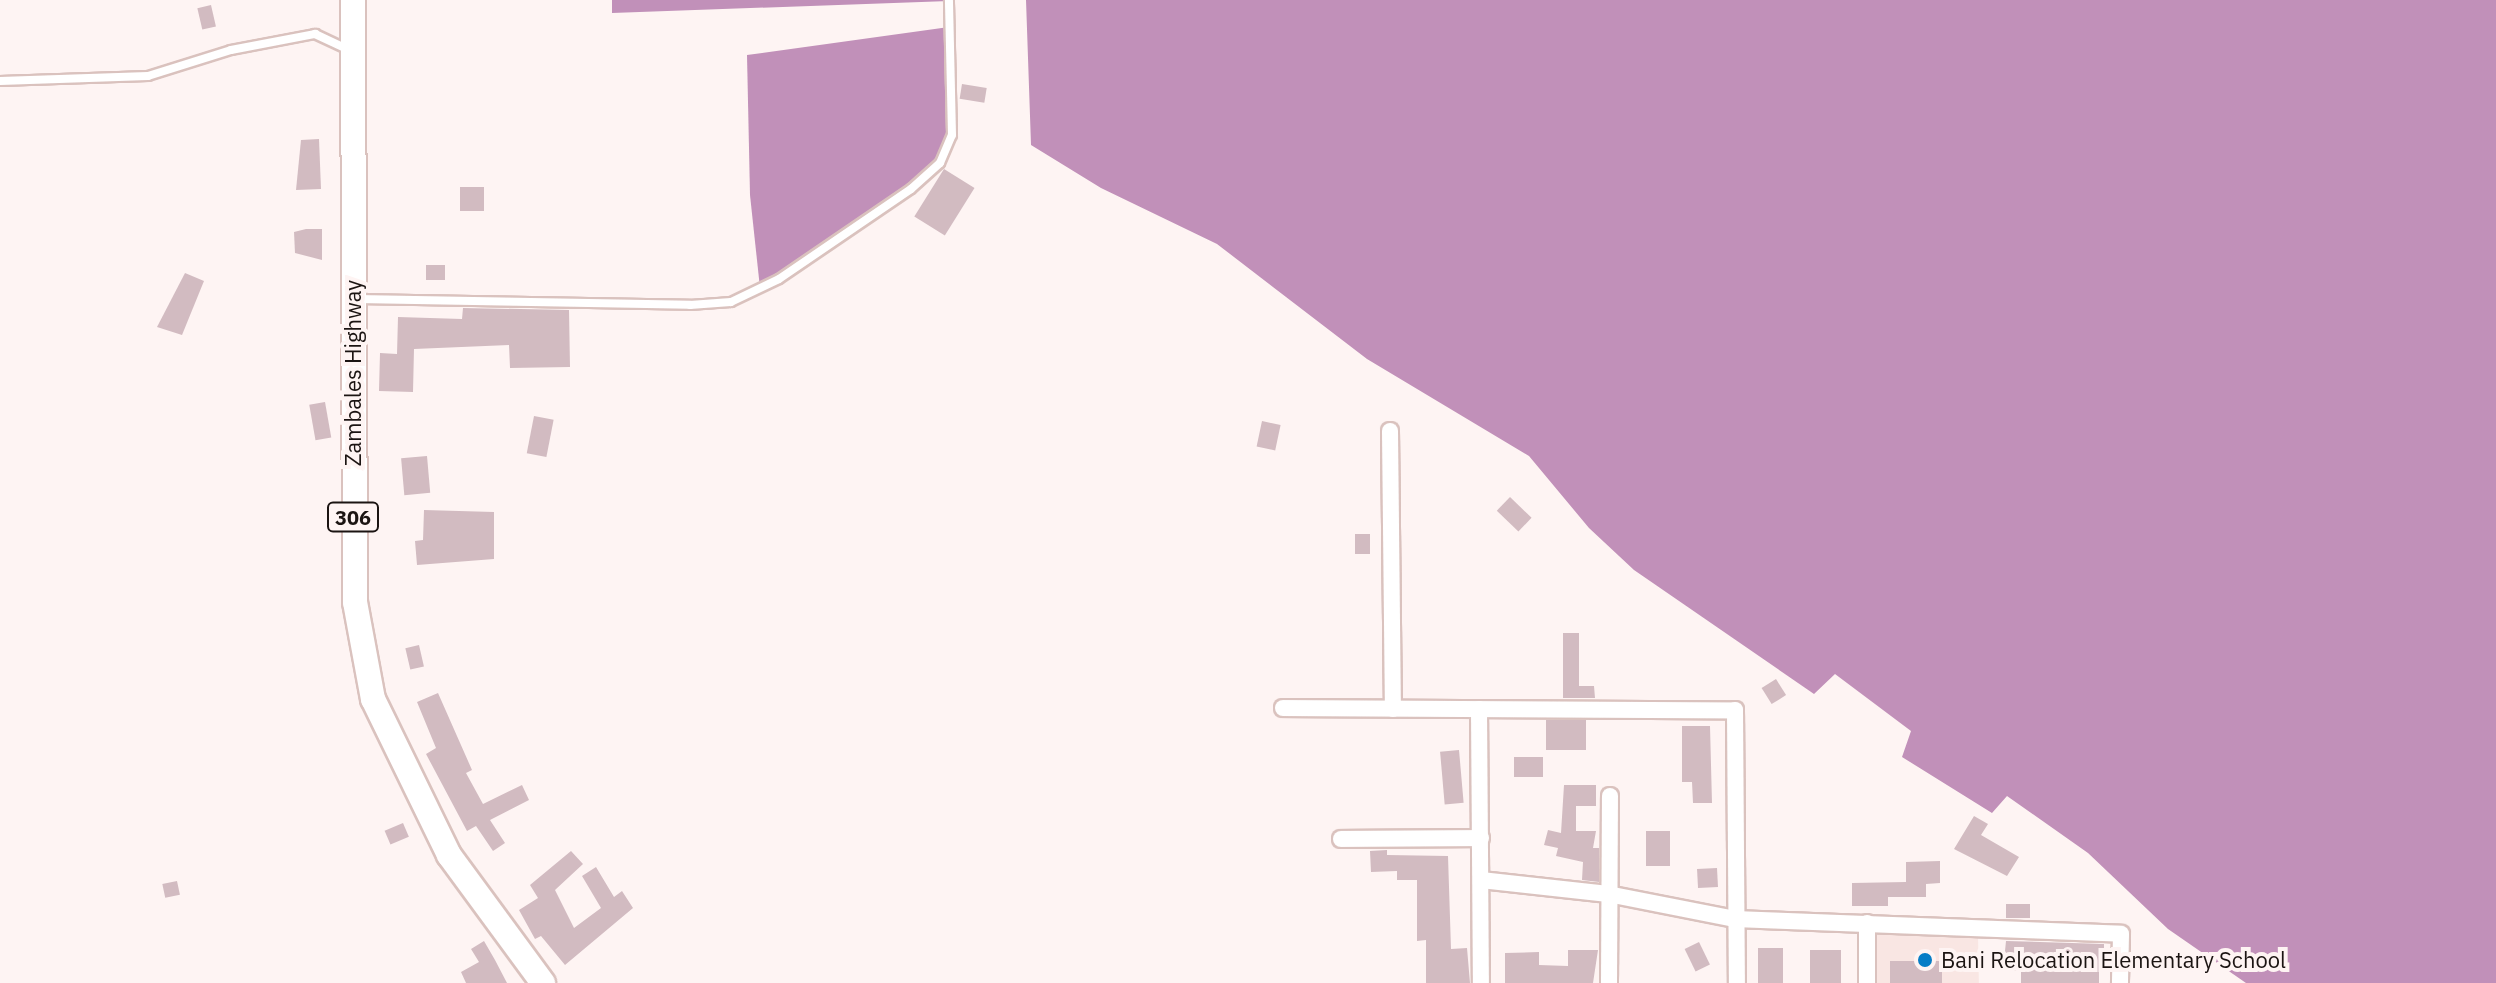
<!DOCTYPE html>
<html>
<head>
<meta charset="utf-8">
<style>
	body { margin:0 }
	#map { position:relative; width:2496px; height:983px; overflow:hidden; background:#fef4f3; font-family:"IBM Plex Sans",sans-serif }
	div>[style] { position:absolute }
	.built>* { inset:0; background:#f9e6e3; transform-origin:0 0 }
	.water>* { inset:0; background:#c190b9 }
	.building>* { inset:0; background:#d2bbc1; transform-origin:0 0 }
	.roads { filter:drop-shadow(2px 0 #dac2be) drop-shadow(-2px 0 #dac2be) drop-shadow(0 2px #dac2be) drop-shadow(0 -2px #dac2be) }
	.service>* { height:8px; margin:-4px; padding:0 4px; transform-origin:4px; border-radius:4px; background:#fff }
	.minor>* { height:16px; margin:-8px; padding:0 8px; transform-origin:8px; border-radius:8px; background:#fff }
	.primary>* { height:24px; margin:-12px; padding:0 12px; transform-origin:12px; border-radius:12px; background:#fff }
	.dots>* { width:22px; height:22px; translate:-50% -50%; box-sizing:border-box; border:4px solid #fef4f3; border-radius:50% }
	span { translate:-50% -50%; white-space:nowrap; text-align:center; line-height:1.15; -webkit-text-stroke:8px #fef4f3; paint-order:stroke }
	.shield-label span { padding:2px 6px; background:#fef4f3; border:2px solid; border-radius:6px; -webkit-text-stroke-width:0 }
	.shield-label { font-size:20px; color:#1b1412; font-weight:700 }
	.street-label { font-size:22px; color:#1b1412 }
	.poi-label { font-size:22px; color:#1b1412 }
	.left { translate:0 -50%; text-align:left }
</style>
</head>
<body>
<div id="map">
	<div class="built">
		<i style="left:1978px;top:933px;width:50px;height:106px;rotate:89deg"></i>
	</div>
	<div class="water">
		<i style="clip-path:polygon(612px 0,949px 0,949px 1px,612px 13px)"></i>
		<i style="clip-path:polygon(1026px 0,2496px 0,2496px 983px,2246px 983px,2168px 929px,2088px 853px,2007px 796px,1992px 813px,1902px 757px,1911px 731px,1835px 674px,1814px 694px,1634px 570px,1589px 528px,1529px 456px,1367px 359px,1217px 244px,1101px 188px,1031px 145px)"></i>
		<i style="clip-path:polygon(949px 27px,952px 135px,940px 163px,911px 189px,760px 288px,750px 195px,747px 55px)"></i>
	</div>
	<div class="building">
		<i style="left:211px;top:5px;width:22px;height:14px;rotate:77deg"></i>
		<i style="left:962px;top:84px;width:25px;height:15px;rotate:9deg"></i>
		<i style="clip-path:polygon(319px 139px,321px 189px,296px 190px,301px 140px)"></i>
		<i style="left:944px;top:169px;width:36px;height:56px;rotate:32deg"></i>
		<i style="left:460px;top:187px;width:24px;height:24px"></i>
		<i style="clip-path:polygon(306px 229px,322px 229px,322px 260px,295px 253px,294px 232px)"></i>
		<i style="left:426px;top:265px;width:19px;height:15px"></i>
		<i style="clip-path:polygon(185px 273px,204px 281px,182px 335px,157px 327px)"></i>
		<i style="clip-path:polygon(463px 308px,569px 310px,570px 367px,510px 368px,509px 345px,414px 349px,413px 392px,379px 391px,380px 353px,397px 354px,398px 317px,462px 319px)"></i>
		<i style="left:325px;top:402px;width:36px;height:16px;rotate:80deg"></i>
		<i style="left:534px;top:416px;width:20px;height:38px;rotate:11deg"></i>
		<i style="left:1262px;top:421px;width:19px;height:26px;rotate:12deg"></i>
		<i style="left:427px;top:456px;width:37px;height:26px;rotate:85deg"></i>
		<i style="left:1510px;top:497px;width:30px;height:19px;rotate:44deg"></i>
		<i style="clip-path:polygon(424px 510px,494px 512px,494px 559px,417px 565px,415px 541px,423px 540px)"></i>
		<i style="left:1355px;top:534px;width:15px;height:20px"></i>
		<i style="clip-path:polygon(1563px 633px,1579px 633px,1579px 686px,1594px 686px,1595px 698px,1563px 698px)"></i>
		<i style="left:419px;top:645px;width:22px;height:14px;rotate:77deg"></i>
		<i style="left:1776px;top:679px;width:19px;height:17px;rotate:58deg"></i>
		<i style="clip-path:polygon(438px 693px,472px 770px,466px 773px,483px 804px,522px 785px,529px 800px,490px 820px,505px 843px,493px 851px,476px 826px,467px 831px,426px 754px,436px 748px,417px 702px)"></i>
		<i style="left:1546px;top:720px;width:40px;height:30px"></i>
		<i style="clip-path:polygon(1682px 726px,1710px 726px,1712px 803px,1693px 803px,1692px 782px,1682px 782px)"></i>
		<i style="left:1459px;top:750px;width:53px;height:19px;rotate:85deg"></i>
		<i style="left:1514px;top:757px;width:29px;height:20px"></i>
		<i style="clip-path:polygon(1564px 785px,1596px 785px,1596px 806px,1576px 806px,1576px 831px,1596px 831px,1593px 848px,1599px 848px,1599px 882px,1582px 880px,1583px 862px,1556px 856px,1558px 848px,1544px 845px,1548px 830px,1561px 833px)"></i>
		<i style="clip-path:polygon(1974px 816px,1988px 824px,1981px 835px,2019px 857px,2007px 876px,1954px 849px)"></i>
		<i style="left:403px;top:823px;width:15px;height:20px;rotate:67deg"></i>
		<i style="left:1646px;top:831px;width:24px;height:35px"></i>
		<i style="clip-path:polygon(1387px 850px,1387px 855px,1448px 856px,1451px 949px,1467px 948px,1470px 983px,1426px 983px,1426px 940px,1417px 941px,1417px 880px,1397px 880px,1397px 871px,1371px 872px,1370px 851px)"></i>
		<i style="clip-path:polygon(571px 851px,583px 864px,555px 890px,574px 928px,601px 908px,582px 876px,596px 867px,614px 897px,622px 891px,633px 908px,565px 965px,541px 936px,535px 939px,519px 910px,538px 898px,530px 885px)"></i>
		<i style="clip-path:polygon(1940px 861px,1940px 883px,1926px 884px,1926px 897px,1888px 897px,1888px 906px,1852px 906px,1852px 883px,1906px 882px,1906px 862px)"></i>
		<i style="left:1717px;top:868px;width:19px;height:20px;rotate:87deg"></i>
		<i style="left:177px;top:881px;width:14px;height:15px;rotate:78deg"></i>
		<i style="left:2006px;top:904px;width:24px;height:14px"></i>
		<i style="clip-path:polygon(484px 941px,495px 960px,507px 983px,466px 983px,461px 972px,479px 962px,471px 949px)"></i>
		<i style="clip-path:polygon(2006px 941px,2104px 944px,2104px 969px,2099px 969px,2099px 983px,2021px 983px,2021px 970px,2003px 971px)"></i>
		<i style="left:1699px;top:942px;width:25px;height:16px;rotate:64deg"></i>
		<i style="left:1758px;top:948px;width:25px;height:35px"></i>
		<i style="clip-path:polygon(1568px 950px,1598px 950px,1593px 983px,1505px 983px,1505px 953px,1539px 952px,1539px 965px,1568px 966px)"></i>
		<i style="left:1810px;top:950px;width:31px;height:33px"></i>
		<i style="left:1942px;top:961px;width:22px;height:52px;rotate:90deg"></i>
	</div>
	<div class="roads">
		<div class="service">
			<i style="left:0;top:81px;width:148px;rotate:-1.9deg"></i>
			<i style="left:148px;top:76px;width:87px;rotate:-17.4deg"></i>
			<i style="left:231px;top:50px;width:86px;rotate:-10.8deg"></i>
			<i style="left:315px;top:34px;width:38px;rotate:25deg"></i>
			<i style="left:357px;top:299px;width:333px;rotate:1deg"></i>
			<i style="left:690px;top:305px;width:41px;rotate:-4.2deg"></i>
			<i style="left:731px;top:302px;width:53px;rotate:-25.6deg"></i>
			<i style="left:779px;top:279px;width:160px;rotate:-34.3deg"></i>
			<i style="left:911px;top:189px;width:39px;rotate:-42deg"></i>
			<i style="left:940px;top:163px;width:30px;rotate:-67deg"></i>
			<i style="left:952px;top:135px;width:135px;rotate:-91.3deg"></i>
		</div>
		<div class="minor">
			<i style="left:1390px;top:431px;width:278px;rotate:89.4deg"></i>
			<i style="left:1283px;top:708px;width:452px;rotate:0.3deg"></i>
			<i style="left:1735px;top:710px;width:273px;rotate:89.6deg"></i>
			<i style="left:1479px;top:709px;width:274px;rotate:89.6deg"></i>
			<i style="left:1341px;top:839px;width:140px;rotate:-0.4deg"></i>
			<i style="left:1481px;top:880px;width:128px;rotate:6.3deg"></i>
			<i style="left:1608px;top:894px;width:130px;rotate:11.1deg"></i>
			<i style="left:1736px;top:919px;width:385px;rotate:2.2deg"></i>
			<i style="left:2121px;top:934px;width:49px;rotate:91.2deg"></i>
			<i style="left:1867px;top:923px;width:60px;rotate:90deg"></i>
			<i style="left:1609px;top:983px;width:187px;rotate:-89.7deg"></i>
		</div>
		<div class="primary">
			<i style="left:353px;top:0;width:602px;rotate:89.81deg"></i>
			<i style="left:355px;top:602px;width:99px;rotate:79.5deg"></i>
			<i style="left:373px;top:699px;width:174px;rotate:64deg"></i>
			<i style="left:449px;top:855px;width:159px;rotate:53.7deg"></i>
		</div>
	</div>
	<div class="dots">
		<i style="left:1925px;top:960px;background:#067dc6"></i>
	</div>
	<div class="shield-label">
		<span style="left:353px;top:517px">306</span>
	</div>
	<div class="street-label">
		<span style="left:353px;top:373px;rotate:-90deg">Zambales Highway</span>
	</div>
	<div class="poi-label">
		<span class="left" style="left:1941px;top:960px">Bani Relocation Elementary School</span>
	</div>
</div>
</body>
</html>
